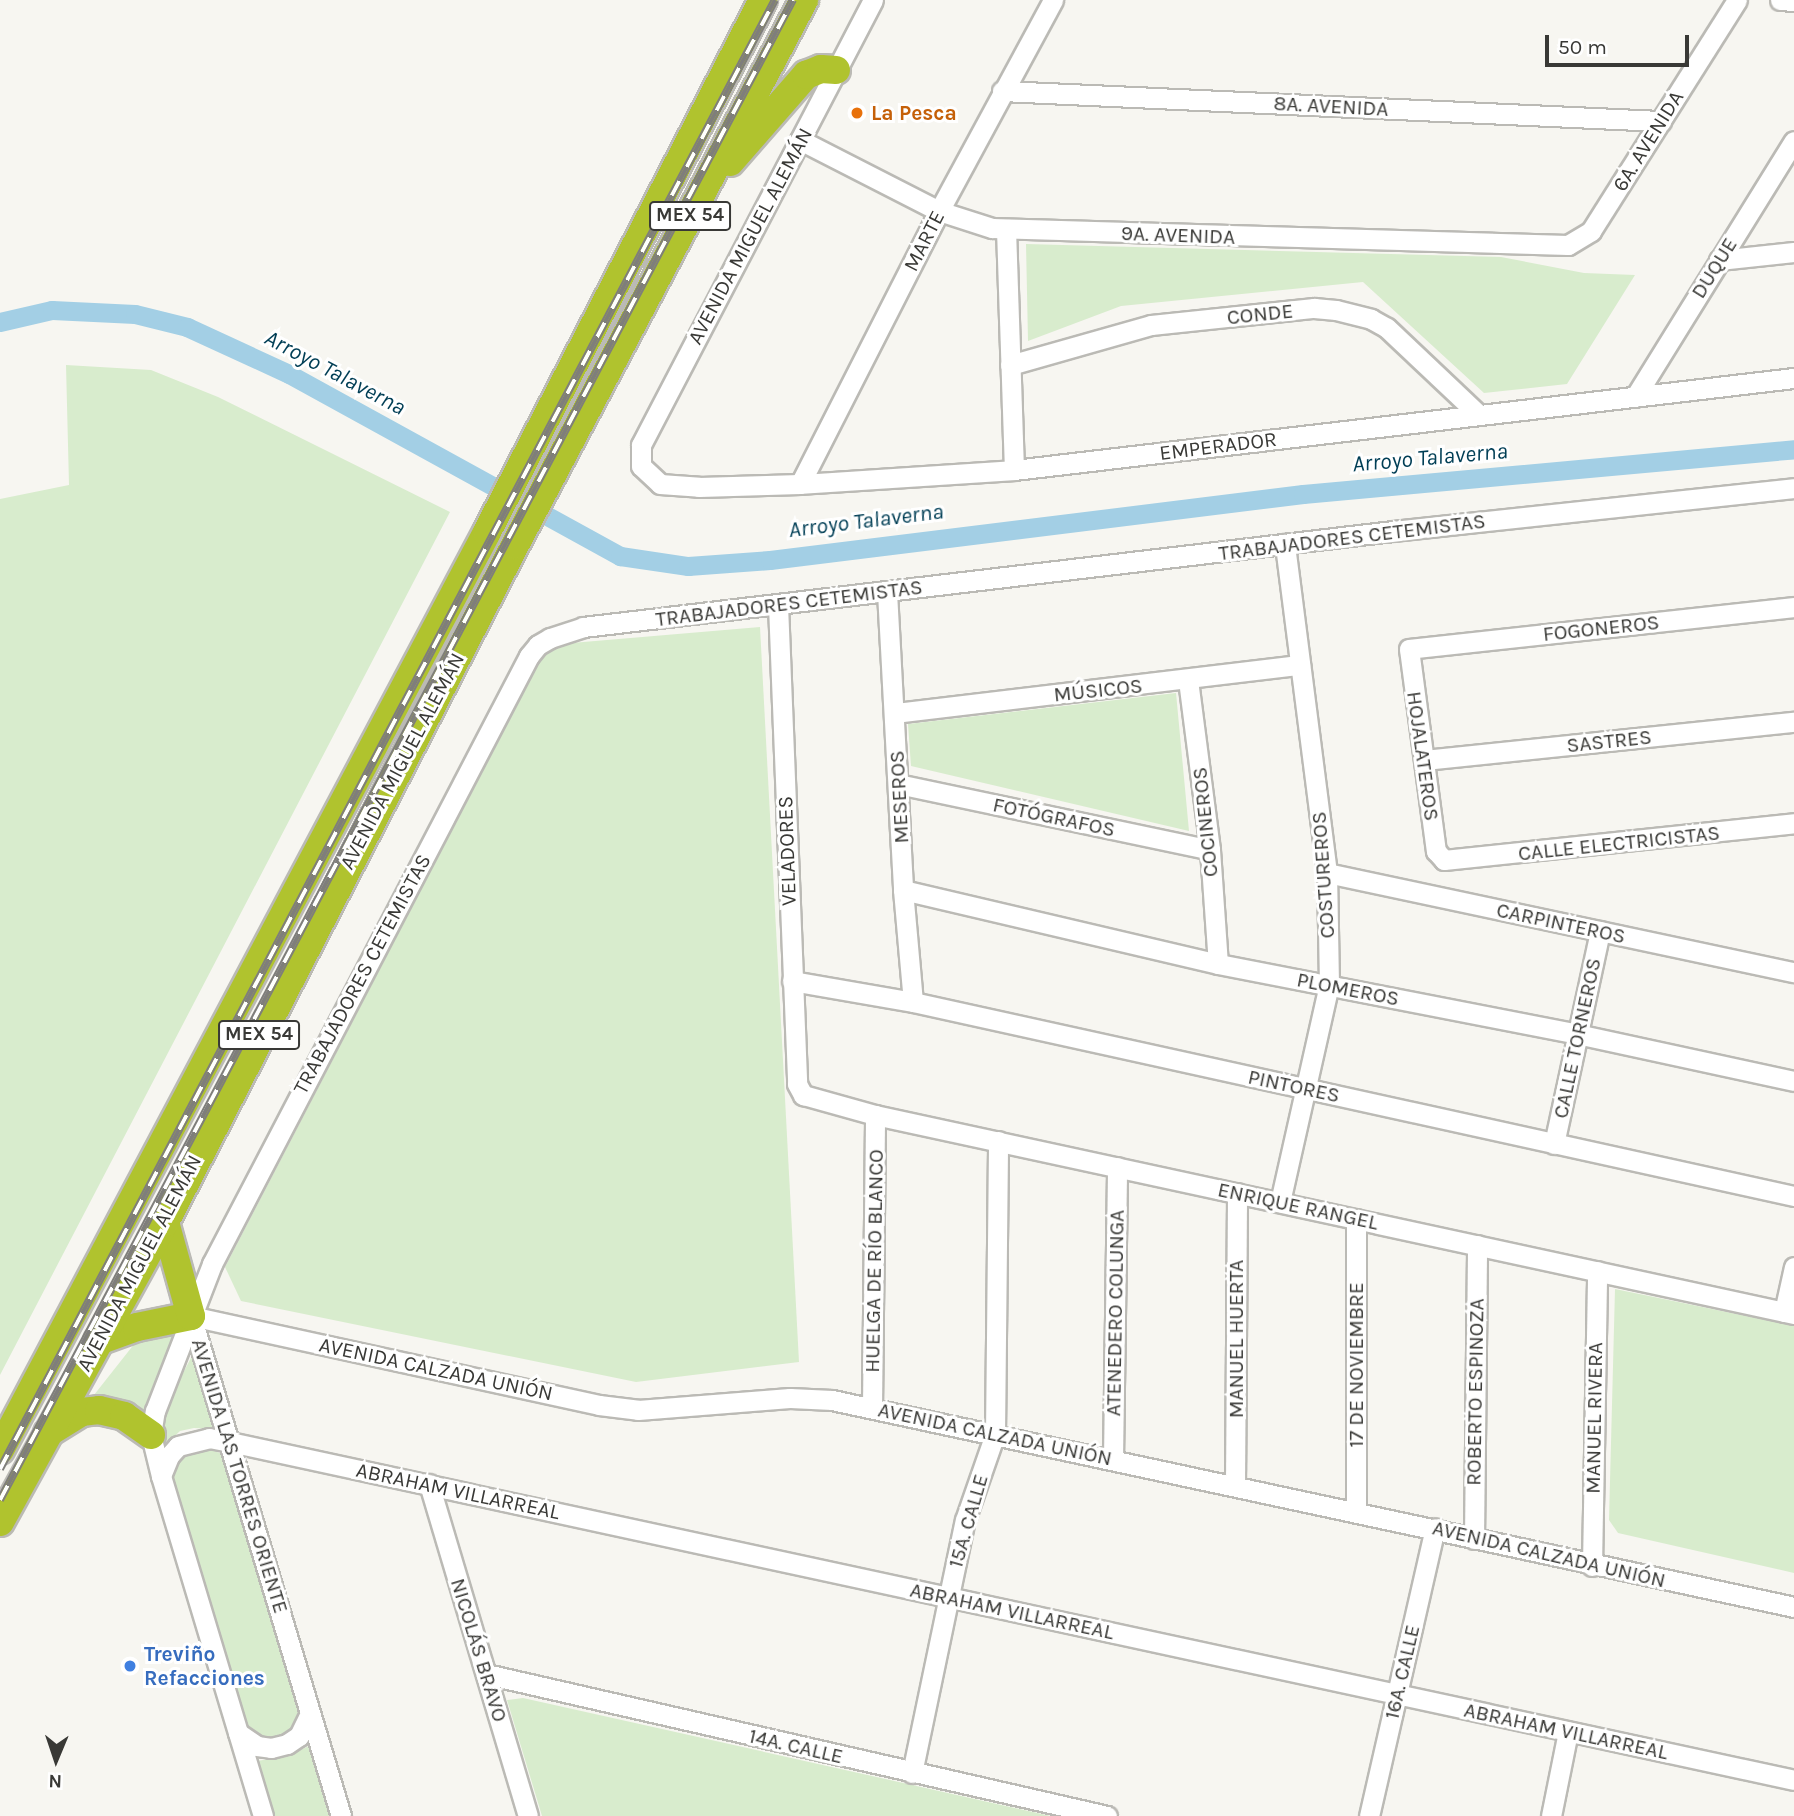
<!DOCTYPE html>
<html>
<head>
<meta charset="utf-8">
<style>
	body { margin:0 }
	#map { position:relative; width:1794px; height:1816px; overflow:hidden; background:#f7f6f1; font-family:Karla,sans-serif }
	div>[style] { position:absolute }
	.green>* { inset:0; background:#d8eccd }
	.canal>* { height:19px; margin:-9.5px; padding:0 9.5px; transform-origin:9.5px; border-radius:9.5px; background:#a3cfe5 }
	.roads { filter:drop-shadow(2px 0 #bbbab5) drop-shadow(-2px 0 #bbbab5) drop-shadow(0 2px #bbbab5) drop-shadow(0 -2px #bbbab5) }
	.minor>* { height:19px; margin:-9.5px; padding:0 9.5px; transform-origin:9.5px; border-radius:9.5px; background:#fff }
	.highway>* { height:28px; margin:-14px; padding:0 14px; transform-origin:14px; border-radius:14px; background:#b0c32e }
	.rail>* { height:8px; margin-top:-4px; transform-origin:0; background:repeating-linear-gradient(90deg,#fff 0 16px,#7f7e7b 0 32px); box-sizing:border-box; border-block:2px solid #7f7e7b }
	.dots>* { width:19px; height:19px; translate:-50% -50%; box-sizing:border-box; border:4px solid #fff; border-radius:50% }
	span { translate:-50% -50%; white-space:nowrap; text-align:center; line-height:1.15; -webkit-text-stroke:6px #fff; paint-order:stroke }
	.shield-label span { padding:2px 5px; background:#fff; border:2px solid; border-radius:5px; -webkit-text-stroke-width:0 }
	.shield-label { font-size:19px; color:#393936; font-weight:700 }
	.street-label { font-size:21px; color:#393936 }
	.food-label { font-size:21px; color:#c56008; font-weight:700 }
	.left { translate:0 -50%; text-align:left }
	.shop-label { font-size:21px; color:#366cbe; font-weight:700 }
	.water-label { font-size:23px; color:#003e55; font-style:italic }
	.north { position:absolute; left:21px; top:1725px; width:70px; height:70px; -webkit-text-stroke:5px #fff; paint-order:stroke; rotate:182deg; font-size:19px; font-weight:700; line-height:28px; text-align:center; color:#393936 }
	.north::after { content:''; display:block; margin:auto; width:24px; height:32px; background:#393936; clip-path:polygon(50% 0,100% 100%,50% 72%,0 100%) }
	.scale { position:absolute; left:1545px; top:35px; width:144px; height:32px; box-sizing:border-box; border:4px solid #393936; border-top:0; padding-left:9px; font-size:21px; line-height:24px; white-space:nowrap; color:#393936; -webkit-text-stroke:5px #fff; paint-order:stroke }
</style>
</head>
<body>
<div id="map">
	<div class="green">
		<i style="clip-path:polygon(1026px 244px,1501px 257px,1584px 273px,1635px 275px,1567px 384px,1484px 393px,1363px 282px,1121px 306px,1028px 341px)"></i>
		<i style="clip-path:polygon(66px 365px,151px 370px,218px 397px,450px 512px,0 1375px,0 499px,69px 485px)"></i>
		<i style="clip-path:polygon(760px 627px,799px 1362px,636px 1382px,241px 1301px,225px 1267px,548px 645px)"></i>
		<i style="clip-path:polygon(1176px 693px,1189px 831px,911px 766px,908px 724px)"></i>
		<i style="clip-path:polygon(1615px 1289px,1794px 1326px,1794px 1573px,1618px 1533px,1609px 1520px)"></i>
		<i style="clip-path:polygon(181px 1327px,146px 1417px,132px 1403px,110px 1399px,90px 1400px,135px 1343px)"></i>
		<i style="clip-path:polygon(193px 1354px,197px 1356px,214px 1429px,194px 1428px,180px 1431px,162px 1448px,158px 1431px,174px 1390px)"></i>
		<i style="clip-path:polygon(188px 1449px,208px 1449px,223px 1454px,301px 1714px,293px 1730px,279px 1739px,262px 1740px,247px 1730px,169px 1470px)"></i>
		<i style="clip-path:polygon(523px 1698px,1051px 1816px,542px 1816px,507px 1700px)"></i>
		<i style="clip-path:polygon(309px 1746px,331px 1816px,273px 1816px,257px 1761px,287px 1756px)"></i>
	</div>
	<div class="canal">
		<i style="left:0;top:322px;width:53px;rotate:-13deg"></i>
		<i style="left:52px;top:310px;width:83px;rotate:2.8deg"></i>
		<i style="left:135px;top:314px;width:54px;rotate:14deg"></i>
		<i style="left:187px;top:327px;width:112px;rotate:24.7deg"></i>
		<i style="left:289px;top:374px;width:378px;rotate:28.8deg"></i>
		<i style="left:620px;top:556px;width:69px;rotate:8.4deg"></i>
		<i style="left:688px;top:566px;width:82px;rotate:-4.2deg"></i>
		<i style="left:770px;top:560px;width:537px;rotate:-7.06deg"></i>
		<i style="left:1303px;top:494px;width:493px;rotate:-5.2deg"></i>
	</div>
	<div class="roads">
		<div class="minor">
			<i style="left:873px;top:0;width:502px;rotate:117.54deg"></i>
			<i style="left:641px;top:445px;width:21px;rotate:90deg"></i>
			<i style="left:641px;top:466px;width:26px;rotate:43deg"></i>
			<i style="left:660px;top:484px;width:39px;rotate:4deg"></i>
			<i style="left:699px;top:487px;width:101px;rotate:-1.7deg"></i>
			<i style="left:800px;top:484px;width:214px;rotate:-3.7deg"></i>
			<i style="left:1014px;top:470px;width:785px;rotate:-6.73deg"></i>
			<i style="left:1780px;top:0;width:14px;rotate:4deg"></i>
			<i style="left:1002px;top:91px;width:660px;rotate:2.61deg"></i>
			<i style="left:800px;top:140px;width:156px;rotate:27.1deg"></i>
			<i style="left:939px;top:211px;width:56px;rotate:17.8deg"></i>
			<i style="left:992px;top:228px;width:576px;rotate:1.69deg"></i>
			<i style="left:1568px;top:245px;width:27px;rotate:-31deg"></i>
			<i style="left:1591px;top:231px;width:273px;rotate:-57.7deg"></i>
			<i style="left:1006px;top:229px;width:241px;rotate:88.1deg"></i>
			<i style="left:1719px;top:260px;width:75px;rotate:-6.1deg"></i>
			<i style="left:1010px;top:365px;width:147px;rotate:-15.8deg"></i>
			<i style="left:1151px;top:325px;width:164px;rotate:-6deg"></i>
			<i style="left:1314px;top:308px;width:22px;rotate:5deg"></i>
			<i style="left:1336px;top:310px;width:36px;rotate:14deg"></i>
			<i style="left:1371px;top:319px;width:18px;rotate:29deg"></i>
			<i style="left:1387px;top:328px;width:125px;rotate:43.4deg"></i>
			<i style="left:1635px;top:397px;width:301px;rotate:-58.2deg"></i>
			<i style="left:800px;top:484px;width:306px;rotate:-63deg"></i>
			<i style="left:939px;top:211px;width:240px;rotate:-61.6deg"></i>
			<i style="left:887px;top:592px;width:298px;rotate:86.9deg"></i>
			<i style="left:903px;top:890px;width:112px;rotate:84.9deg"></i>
			<i style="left:778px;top:605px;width:479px;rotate:87.7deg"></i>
			<i style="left:797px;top:1084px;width:13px;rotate:61deg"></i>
			<i style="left:803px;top:1095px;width:75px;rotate:15.5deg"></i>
			<i style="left:875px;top:1115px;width:940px;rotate:12.22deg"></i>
			<i style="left:1794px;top:607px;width:387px;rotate:173.8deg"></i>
			<i style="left:1409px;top:649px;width:204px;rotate:82.4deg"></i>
			<i style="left:1436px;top:851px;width:12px;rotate:48deg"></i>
			<i style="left:1444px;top:860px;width:352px;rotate:-6deg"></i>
			<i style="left:1188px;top:680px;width:171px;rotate:82.6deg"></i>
			<i style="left:1210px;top:850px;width:114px;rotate:86deg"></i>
			<i style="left:895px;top:713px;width:408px;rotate:-6.8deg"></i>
			<i style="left:1424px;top:760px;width:372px;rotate:-5.9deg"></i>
			<i style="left:898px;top:784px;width:319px;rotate:11.9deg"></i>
			<i style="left:1327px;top:873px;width:477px;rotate:12deg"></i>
			<i style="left:903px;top:890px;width:324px;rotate:13.2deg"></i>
			<i style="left:1218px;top:964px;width:366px;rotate:11deg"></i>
			<i style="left:1577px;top:1034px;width:222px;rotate:12.2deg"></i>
			<i style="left:792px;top:981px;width:123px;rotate:9.8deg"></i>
			<i style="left:913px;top:1002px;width:902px;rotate:12.42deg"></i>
			<i style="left:1554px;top:1144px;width:218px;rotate:-77.8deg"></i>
			<i style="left:1280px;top:1202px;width:222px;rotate:-77.3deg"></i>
			<i style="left:1329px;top:985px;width:112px;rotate:-91deg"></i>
			<i style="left:1327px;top:873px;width:332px;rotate:-97.3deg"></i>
			<i style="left:1356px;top:1219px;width:292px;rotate:90deg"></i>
			<i style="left:1784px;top:1312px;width:46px;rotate:-77.5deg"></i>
			<i style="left:191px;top:1316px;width:418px;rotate:12.3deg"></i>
			<i style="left:599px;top:1405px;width:39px;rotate:7deg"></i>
			<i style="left:638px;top:1410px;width:152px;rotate:-4.5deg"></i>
			<i style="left:790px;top:1398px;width:42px;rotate:2.7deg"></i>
			<i style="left:832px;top:1400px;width:984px;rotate:12.14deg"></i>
			<i style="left:191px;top:1316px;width:522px;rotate:73.3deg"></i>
			<i style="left:872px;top:1408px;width:293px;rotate:-89.4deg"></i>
			<i style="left:1113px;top:1459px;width:292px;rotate:-89.2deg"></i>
			<i style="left:161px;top:1476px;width:22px;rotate:-68deg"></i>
			<i style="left:169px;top:1456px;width:13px;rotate:-48deg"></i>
			<i style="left:178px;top:1446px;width:32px;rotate:-14deg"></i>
			<i style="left:209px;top:1438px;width:21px;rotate:11deg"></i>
			<i style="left:230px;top:1442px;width:1600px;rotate:12.19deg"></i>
			<i style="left:429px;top:1484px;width:346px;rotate:73.4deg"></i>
			<i style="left:1235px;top:1485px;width:292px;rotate:-89.6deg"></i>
			<i style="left:1474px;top:1539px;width:294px;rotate:-89.4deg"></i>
			<i style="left:1592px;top:1566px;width:295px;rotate:-89deg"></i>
			<i style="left:486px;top:1674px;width:637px;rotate:12.88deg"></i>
			<i style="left:238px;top:1733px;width:23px;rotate:34deg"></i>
			<i style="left:257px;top:1746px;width:14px;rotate:8deg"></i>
			<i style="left:271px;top:1748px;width:16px;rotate:-14deg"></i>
			<i style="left:287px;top:1744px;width:14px;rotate:-34deg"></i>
			<i style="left:299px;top:1736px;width:25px;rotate:-64deg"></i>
			<i style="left:912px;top:1773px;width:258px;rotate:-78.2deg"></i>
			<i style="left:965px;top:1520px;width:91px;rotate:-70.8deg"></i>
			<i style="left:995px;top:1434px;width:293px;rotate:-89.4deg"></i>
			<i style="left:263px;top:1816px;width:355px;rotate:-106.7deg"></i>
			<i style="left:161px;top:1476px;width:42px;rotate:-103.7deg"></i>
			<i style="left:151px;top:1435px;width:24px;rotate:-81deg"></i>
			<i style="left:155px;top:1411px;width:158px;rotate:-68.8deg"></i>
			<i style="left:212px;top:1264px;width:686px;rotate:-62.46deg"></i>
			<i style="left:529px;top:656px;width:14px;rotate:-51deg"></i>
			<i style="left:538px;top:645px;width:14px;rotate:-30deg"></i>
			<i style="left:550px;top:638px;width:35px;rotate:-18deg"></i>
			<i style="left:583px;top:627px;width:816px;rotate:-6.76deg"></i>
			<i style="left:1393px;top:531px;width:403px;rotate:-6.1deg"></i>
			<i style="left:1369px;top:1816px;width:295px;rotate:-77.1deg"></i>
			<i style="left:1551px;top:1816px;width:86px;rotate:-78.6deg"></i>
		</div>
		<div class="highway">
			<i style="left:730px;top:162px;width:116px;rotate:-48.9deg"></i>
			<i style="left:806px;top:75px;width:16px;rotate:-22deg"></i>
			<i style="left:821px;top:69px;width:15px;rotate:4deg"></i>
			<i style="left:98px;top:1341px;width:41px;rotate:-19.7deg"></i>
			<i style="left:137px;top:1327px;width:55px;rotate:-11.5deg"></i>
			<i style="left:191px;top:1316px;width:98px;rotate:-105.5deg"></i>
			<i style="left:48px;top:1433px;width:39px;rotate:-32deg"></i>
			<i style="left:81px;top:1412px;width:18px;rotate:-6deg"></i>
			<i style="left:99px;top:1410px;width:26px;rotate:13deg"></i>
			<i style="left:124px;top:1416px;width:33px;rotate:35deg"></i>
			<i style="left:0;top:1450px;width:1039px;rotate:-62.05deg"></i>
			<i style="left:487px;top:532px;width:599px;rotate:-62.58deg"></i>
			<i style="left:0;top:1522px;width:342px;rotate:-61.2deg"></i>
			<i style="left:165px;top:1222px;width:762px;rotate:-62.66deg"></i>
			<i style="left:515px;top:545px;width:617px;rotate:-62.06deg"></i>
		</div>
	</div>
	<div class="rail">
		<i style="left:0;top:1469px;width:1661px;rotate:-62.19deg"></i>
		<i style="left:0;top:1500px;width:1697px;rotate:-62.14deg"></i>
	</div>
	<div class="dots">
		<i style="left:857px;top:113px;background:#e8710a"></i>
		<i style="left:130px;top:1666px;background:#3f7fe0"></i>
	</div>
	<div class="shield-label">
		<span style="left:690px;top:216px">MEX 54</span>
		<span style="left:259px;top:1035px">MEX 54</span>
	</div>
	<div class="street-label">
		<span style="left:1331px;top:106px;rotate:3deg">8A. AVENIDA</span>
		<span style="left:1648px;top:141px;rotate:-58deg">6A. AVENIDA</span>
		<span style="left:1178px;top:235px;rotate:2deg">9A. AVENIDA</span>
		<span style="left:750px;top:236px;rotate:-62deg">AVENIDA MIGUEL ALEMÁN</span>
		<span style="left:924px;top:241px;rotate:-63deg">MARTE</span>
		<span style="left:1714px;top:268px;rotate:-58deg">DUQUE</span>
		<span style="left:1260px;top:314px;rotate:-6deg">CONDE</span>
		<span style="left:1218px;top:446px;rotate:-7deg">EMPERADOR</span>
		<span style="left:1352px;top:537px;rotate:-7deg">TRABAJADORES CETEMISTAS</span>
		<span style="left:789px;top:603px;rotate:-7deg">TRABAJADORES CETEMISTAS</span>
		<span style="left:1601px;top:628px;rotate:-6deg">FOGONEROS</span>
		<span style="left:1098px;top:690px;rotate:-6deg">MÚSICOS</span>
		<span style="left:1609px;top:741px;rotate:-6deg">SASTRES</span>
		<span style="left:1423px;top:756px;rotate:82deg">HOJALATEROS</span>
		<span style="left:402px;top:761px;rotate:-62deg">AVENIDA MIGUEL ALEMÁN</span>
		<span style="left:899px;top:797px;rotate:-93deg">MESEROS</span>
		<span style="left:1054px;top:817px;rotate:12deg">FOTÓGRAFOS</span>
		<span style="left:1205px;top:822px;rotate:-96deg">COCINEROS</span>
		<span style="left:1619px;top:843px;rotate:-6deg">CALLE ELECTRICISTAS</span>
		<span style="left:787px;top:851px;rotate:-92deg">VELADORES</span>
		<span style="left:1323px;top:875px;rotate:-94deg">COSTUREROS</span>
		<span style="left:1561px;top:923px;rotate:12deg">CARPINTEROS</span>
		<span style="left:362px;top:974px;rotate:-62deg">TRABAJADORES CETEMISTAS</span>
		<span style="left:1348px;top:989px;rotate:11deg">PLOMEROS</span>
		<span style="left:1577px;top:1038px;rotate:-78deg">CALLE TORNEROS</span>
		<span style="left:1294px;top:1086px;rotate:12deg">PINTORES</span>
		<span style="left:1298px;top:1206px;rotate:12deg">ENRIQUE RANGEL</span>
		<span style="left:874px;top:1261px;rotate:-89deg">HUELGA DE RÍO BLANCO</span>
		<span style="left:139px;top:1263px;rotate:-62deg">AVENIDA MIGUEL ALEMÁN</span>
		<span style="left:1115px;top:1313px;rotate:-89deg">ATENEDERO COLUNGA</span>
		<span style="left:1236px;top:1339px;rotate:-90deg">MANUEL HUERTA</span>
		<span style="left:1356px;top:1365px;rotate:-90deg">17 DE NOVIEMBRE</span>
		<span style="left:436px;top:1369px;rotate:12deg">AVENIDA CALZADA UNIÓN</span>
		<span style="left:1475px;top:1392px;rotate:-89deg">ROBERTO ESPINOZA</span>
		<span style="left:1594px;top:1418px;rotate:-89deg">MANUEL RIVERA</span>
		<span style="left:995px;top:1434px;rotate:12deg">AVENIDA CALZADA UNIÓN</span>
		<span style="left:240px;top:1476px;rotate:73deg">AVENIDA LAS TORRES ORIENTE</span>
		<span style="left:458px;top:1491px;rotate:12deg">ABRAHAM VILLARREAL</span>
		<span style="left:968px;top:1521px;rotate:-74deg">15A. CALLE</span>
		<span style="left:1549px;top:1554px;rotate:13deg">AVENIDA CALZADA UNIÓN</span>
		<span style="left:1012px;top:1611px;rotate:12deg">ABRAHAM VILLARREAL</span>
		<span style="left:479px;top:1650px;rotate:73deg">NICOLÁS BRAVO</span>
		<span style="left:1402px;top:1672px;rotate:-77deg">16A. CALLE</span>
		<span style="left:1566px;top:1731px;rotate:12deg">ABRAHAM VILLARREAL</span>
		<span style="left:796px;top:1746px;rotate:13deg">14A. CALLE</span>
	</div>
	<div class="food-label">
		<span class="left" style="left:871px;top:113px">La Pesca</span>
	</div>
	<div class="shop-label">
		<span class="left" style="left:144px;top:1666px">Treviño<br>Refacciones</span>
	</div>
	<div class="water-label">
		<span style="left:335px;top:373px;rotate:28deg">Arroyo Talaverna</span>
		<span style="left:1430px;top:458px;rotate:-5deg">Arroyo Talaverna</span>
		<span style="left:866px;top:521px;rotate:-7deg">Arroyo Talaverna</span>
	</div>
	<div class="north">N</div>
	<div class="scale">50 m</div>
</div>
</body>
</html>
